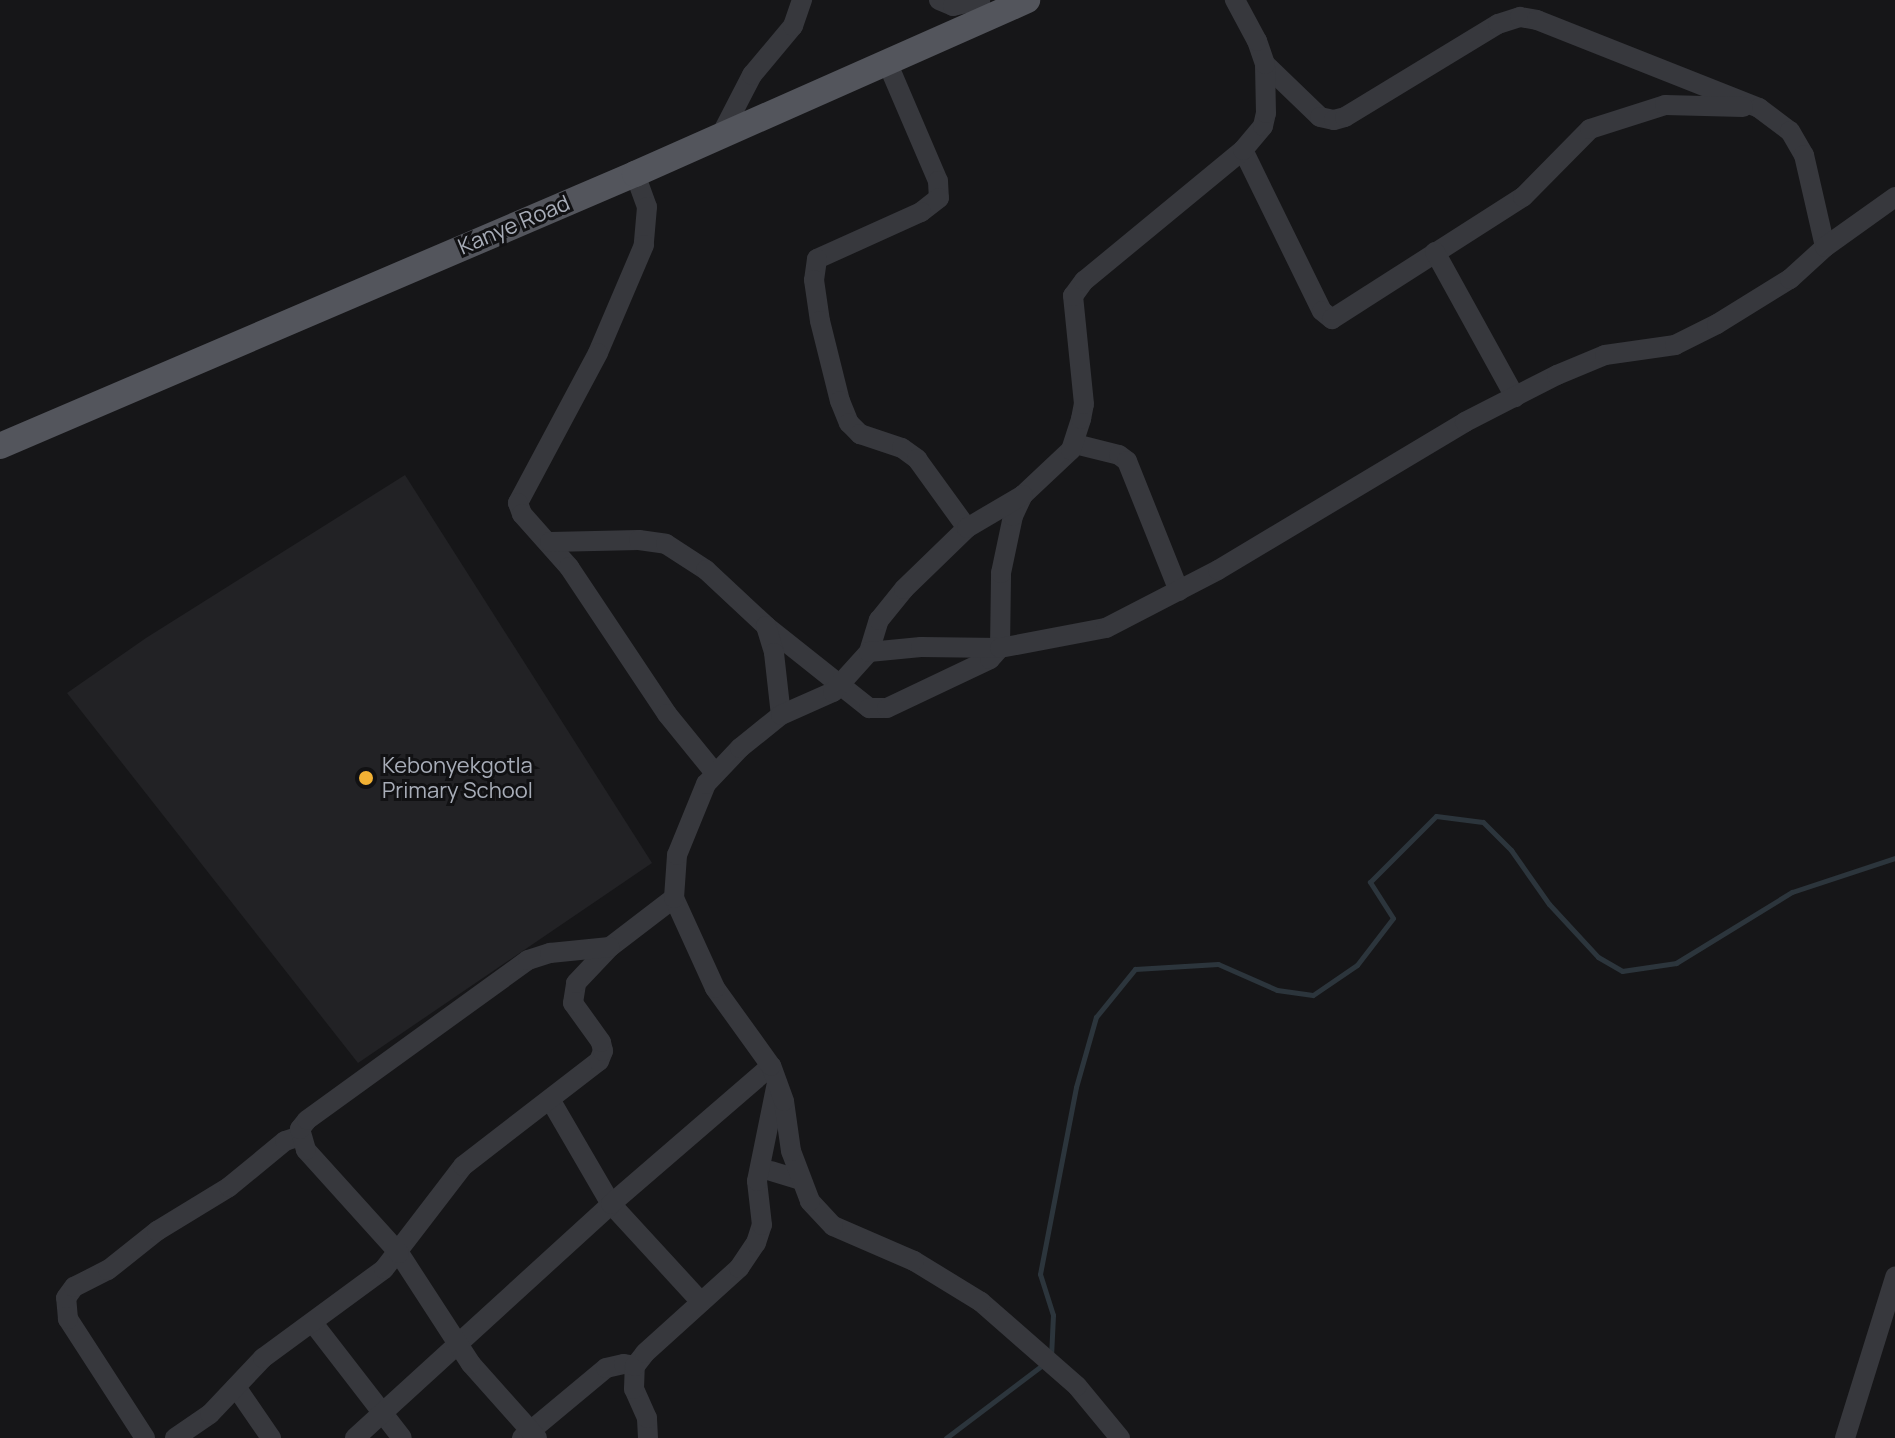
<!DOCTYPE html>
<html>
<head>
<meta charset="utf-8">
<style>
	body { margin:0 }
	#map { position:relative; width:1895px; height:1438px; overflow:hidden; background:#161618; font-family:Manrope,sans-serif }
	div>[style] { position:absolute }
	.built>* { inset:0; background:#222225 }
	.stream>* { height:5px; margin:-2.5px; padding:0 2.5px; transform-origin:2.5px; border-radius:2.5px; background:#2c353c }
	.minor>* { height:20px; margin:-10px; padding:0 10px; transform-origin:10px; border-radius:10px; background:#37383d }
	.major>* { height:26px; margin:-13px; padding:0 13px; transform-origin:13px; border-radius:13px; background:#53555c }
	.dots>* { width:22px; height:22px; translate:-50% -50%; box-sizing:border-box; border:4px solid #111113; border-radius:50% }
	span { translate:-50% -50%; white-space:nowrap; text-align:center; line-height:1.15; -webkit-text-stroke:6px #111113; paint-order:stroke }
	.street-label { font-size:22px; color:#a8adb8 }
	.poi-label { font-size:22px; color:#a8adb8 }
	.left { translate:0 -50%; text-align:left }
</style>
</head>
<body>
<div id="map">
	<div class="built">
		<i style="clip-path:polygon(405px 475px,652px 863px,358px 1063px,67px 693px,146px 638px)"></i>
	</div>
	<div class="stream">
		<i style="left:1051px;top:1357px;width:42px;rotate:-87.3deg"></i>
		<i style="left:1053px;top:1315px;width:43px;rotate:-107.6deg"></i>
		<i style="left:1040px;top:1274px;width:190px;rotate:-79.1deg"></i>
		<i style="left:1076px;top:1087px;width:73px;rotate:-74.1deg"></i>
		<i style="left:1096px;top:1017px;width:62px;rotate:-50.9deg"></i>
		<i style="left:1135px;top:969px;width:83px;rotate:-3.4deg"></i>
		<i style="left:1218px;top:964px;width:64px;rotate:23.8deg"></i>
		<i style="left:1277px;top:990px;width:36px;rotate:8deg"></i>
		<i style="left:1313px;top:995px;width:53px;rotate:-34.3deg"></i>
		<i style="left:1357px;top:965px;width:59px;rotate:-52.5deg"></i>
		<i style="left:1393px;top:918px;width:43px;rotate:-122.6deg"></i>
		<i style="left:1370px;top:882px;width:93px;rotate:-45deg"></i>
		<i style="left:1436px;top:816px;width:47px;rotate:7.3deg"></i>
		<i style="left:1483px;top:822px;width:40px;rotate:45deg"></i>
		<i style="left:1511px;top:850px;width:66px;rotate:54.9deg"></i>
		<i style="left:1549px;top:904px;width:72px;rotate:47.2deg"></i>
		<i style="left:1598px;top:957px;width:28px;rotate:30deg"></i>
		<i style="left:1622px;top:971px;width:55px;rotate:-8.4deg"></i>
		<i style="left:1676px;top:963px;width:136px;rotate:-31.5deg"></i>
		<i style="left:1792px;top:892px;width:108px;rotate:-18.3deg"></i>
		<i style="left:946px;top:1438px;width:123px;rotate:-37.1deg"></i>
	</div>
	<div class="minor">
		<i style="left:939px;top:0;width:15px;rotate:23deg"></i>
		<i style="left:953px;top:6px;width:28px;rotate:-13deg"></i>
		<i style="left:887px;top:62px;width:129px;rotate:66.8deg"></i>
		<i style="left:938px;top:181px;width:17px;rotate:87deg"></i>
		<i style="left:939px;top:198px;width:23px;rotate:142deg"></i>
		<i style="left:921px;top:212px;width:114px;rotate:155.7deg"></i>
		<i style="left:817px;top:259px;width:21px;rotate:98deg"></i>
		<i style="left:814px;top:280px;width:41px;rotate:81.7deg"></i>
		<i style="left:820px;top:321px;width:82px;rotate:76deg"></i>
		<i style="left:840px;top:401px;width:24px;rotate:68deg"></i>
		<i style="left:849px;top:423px;width:16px;rotate:45deg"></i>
		<i style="left:860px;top:434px;width:44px;rotate:18.4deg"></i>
		<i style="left:902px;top:448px;width:19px;rotate:36deg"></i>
		<i style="left:917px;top:459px;width:85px;rotate:54.1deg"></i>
		<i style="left:1265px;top:64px;width:76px;rotate:43.9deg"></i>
		<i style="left:1320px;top:117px;width:14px;rotate:12deg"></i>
		<i style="left:1334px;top:120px;width:11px;rotate:-15deg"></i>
		<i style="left:1345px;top:117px;width:179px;rotate:-31.3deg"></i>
		<i style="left:1498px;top:24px;width:23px;rotate:-18deg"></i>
		<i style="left:1520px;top:17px;width:17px;rotate:10deg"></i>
		<i style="left:1537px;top:20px;width:239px;rotate:21.6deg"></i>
		<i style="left:1759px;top:108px;width:39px;rotate:37deg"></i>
		<i style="left:1790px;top:131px;width:28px;rotate:60deg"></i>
		<i style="left:1804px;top:155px;width:94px;rotate:77.1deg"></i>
		<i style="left:721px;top:135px;width:68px;rotate:-62.7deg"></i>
		<i style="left:752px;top:75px;width:64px;rotate:-50.1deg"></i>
		<i style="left:793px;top:26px;width:28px;rotate:-71deg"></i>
		<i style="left:1243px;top:150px;width:179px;rotate:63.9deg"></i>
		<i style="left:1322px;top:311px;width:13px;rotate:39deg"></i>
		<i style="left:1332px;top:319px;width:227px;rotate:-32.6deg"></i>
		<i style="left:1523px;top:197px;width:95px;rotate:-45.4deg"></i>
		<i style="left:1590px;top:129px;width:79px;rotate:-17.7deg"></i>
		<i style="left:1665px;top:105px;width:78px;rotate:1.5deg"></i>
		<i style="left:635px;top:174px;width:35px;rotate:70deg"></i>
		<i style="left:647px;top:207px;width:38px;rotate:95deg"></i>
		<i style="left:644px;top:245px;width:117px;rotate:113.1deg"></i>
		<i style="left:598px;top:353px;width:170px;rotate:118.1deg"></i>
		<i style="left:518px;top:503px;width:12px;rotate:70deg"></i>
		<i style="left:522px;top:514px;width:71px;rotate:48.4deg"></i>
		<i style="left:569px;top:567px;width:177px;rotate:56.3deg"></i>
		<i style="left:667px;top:714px;width:76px;rotate:50.9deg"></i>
		<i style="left:1435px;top:252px;width:166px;rotate:61.1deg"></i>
		<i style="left:1075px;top:444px;width:45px;rotate:14deg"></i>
		<i style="left:1119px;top:455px;width:10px;rotate:37deg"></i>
		<i style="left:1127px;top:461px;width:140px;rotate:68.2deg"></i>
		<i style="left:550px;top:542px;width:89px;rotate:-1.3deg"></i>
		<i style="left:639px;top:540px;width:27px;rotate:8deg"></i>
		<i style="left:666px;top:544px;width:48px;rotate:33deg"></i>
		<i style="left:706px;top:570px;width:82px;rotate:43deg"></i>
		<i style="left:766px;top:626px;width:132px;rotate:38.5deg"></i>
		<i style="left:869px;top:708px;width:18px"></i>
		<i style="left:887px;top:708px;width:114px;rotate:-25.4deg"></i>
		<i style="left:990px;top:659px;width:15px;rotate:-48deg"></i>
		<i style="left:1000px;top:648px;width:75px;rotate:-89.2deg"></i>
		<i style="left:1001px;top:573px;width:58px;rotate:-78.1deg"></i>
		<i style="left:1013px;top:516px;width:23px;rotate:-65deg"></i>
		<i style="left:1023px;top:495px;width:66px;rotate:-43.2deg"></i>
		<i style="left:1071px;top:450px;width:33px;rotate:-72deg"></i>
		<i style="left:1081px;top:419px;width:15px;rotate:-79deg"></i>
		<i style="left:1084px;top:404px;width:109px;rotate:-95.8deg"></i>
		<i style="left:1073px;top:296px;width:19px;rotate:-54deg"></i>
		<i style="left:1084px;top:281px;width:206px;rotate:-39.5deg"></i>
		<i style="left:1243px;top:150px;width:31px;rotate:-50deg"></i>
		<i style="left:1263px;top:126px;width:13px;rotate:-77deg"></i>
		<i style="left:1266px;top:113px;width:49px;rotate:-91.2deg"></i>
		<i style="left:1265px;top:64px;width:24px;rotate:-109deg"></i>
		<i style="left:1257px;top:41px;width:47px;rotate:-118.2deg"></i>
		<i style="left:766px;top:626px;width:28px;rotate:73deg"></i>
		<i style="left:774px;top:653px;width:62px;rotate:83.6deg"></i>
		<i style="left:869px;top:652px;width:34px;rotate:-73deg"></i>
		<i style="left:879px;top:620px;width:40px;rotate:-51deg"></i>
		<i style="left:904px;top:589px;width:88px;rotate:-44.1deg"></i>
		<i style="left:967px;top:528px;width:65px;rotate:-30.5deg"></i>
		<i style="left:551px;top:1101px;width:119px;rotate:59.8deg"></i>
		<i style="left:611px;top:1204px;width:133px;rotate:47.4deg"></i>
		<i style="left:771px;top:1171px;width:30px;rotate:17deg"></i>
		<i style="left:313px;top:1323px;width:145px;rotate:52.3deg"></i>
		<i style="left:236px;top:1387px;width:62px;rotate:55.5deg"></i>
		<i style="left:145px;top:1438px;width:142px;rotate:-122.9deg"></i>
		<i style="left:68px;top:1319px;width:21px;rotate:-95deg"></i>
		<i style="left:66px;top:1298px;width:14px;rotate:-54deg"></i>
		<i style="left:74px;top:1287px;width:38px;rotate:-27deg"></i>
		<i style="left:108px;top:1270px;width:63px;rotate:-38.5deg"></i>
		<i style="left:157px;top:1231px;width:84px;rotate:-31.4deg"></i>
		<i style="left:229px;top:1187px;width:72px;rotate:-39.4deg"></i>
		<i style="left:285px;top:1141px;width:16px;rotate:-18deg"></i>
		<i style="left:175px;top:1438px;width:42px;rotate:-34.4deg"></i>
		<i style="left:210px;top:1414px;width:77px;rotate:-46.6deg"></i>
		<i style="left:263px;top:1358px;width:150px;rotate:-36.3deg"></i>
		<i style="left:384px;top:1269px;width:130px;rotate:-52.5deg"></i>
		<i style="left:463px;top:1166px;width:172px;rotate:-37.7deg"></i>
		<i style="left:599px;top:1061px;width:11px;rotate:-68deg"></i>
		<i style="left:603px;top:1051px;width:9px;rotate:-103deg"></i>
		<i style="left:601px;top:1042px;width:48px;rotate:-125.7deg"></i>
		<i style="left:573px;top:1003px;width:20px;rotate:-81deg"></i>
		<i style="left:576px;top:983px;width:50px;rotate:-46.6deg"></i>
		<i style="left:610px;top:947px;width:81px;rotate:-37.4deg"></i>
		<i style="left:355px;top:1438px;width:347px;rotate:-42.4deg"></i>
		<i style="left:611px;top:1204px;width:211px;rotate:-40.8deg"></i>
		<i style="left:522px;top:1438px;width:109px;rotate:-39.8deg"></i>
		<i style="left:606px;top:1368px;width:18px;rotate:-13deg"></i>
		<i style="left:624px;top:1364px;width:11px;rotate:10deg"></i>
		<i style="left:537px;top:1438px;width:99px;rotate:-131.7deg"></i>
		<i style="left:471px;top:1364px;width:132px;rotate:-123deg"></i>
		<i style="left:399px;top:1253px;width:139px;rotate:-132.1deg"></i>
		<i style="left:306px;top:1150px;width:22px;rotate:-106deg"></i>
		<i style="left:300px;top:1129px;width:11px;rotate:-52deg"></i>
		<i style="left:307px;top:1120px;width:273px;rotate:-35.9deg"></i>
		<i style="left:528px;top:960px;width:23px;rotate:-18deg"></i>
		<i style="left:550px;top:953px;width:60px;rotate:-5.7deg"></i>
		<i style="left:648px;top:1438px;width:20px;rotate:-93deg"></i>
		<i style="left:647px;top:1418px;width:32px;rotate:-114deg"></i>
		<i style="left:634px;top:1389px;width:23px;rotate:-88deg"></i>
		<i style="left:635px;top:1366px;width:16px;rotate:-52deg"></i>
		<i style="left:645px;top:1353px;width:127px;rotate:-42.1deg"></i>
		<i style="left:739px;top:1268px;width:30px;rotate:-56deg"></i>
		<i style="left:756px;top:1243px;width:19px;rotate:-72deg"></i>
		<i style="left:762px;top:1225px;width:44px;rotate:-96.5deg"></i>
		<i style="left:757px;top:1181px;width:100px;rotate:-78.5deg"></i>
		<i style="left:1120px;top:1438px;width:67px;rotate:-129.6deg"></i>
		<i style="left:1077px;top:1386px;width:128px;rotate:-138.8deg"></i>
		<i style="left:981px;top:1302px;width:79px;rotate:-148.5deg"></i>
		<i style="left:914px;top:1261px;width:88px;rotate:-156.6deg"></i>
		<i style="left:833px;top:1226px;width:34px;rotate:-133deg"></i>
		<i style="left:810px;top:1201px;width:53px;rotate:-110.8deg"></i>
		<i style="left:791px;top:1151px;width:50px;rotate:-98deg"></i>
		<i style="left:784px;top:1101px;width:37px;rotate:-110deg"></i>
		<i style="left:771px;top:1066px;width:96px;rotate:-125.7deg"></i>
		<i style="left:715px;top:988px;width:99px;rotate:-114.5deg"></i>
		<i style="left:674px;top:898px;width:43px;rotate:-86deg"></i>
		<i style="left:677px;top:855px;width:77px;rotate:-67.8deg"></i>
		<i style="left:706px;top:784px;width:50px;rotate:-46.6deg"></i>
		<i style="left:740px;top:748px;width:53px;rotate:-38.8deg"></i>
		<i style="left:781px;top:715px;width:57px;rotate:-23.9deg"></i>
		<i style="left:833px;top:692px;width:54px;rotate:-48deg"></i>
		<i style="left:869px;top:652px;width:52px;rotate:-5.5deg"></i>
		<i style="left:921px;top:647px;width:79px;rotate:0.7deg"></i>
		<i style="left:1000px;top:648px;width:108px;rotate:-10.7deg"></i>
		<i style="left:1106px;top:628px;width:126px;rotate:-27.4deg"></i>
		<i style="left:1218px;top:570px;width:288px;rotate:-30.9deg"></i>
		<i style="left:1465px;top:422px;width:103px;rotate:-27.1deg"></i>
		<i style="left:1557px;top:375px;width:52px;rotate:-22.6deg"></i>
		<i style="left:1605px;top:355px;width:71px;rotate:-8.1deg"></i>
		<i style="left:1675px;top:345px;width:47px;rotate:-26.6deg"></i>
		<i style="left:1717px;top:324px;width:86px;rotate:-31.7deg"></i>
		<i style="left:1790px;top:279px;width:47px;rotate:-42.4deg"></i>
		<i style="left:1825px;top:247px;width:86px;rotate:-35.5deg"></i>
		<i style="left:1845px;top:1438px;width:169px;rotate:-72.7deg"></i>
	</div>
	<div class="major">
		<i style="left:0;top:446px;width:691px;rotate:-23.19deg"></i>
		<i style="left:635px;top:174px;width:429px;rotate:-23.9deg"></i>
	</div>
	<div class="dots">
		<i style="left:366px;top:778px;background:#f2b134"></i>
	</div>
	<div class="street-label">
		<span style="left:514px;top:225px;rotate:-23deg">Kanye Road</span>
	</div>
	<div class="poi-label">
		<span class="left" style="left:382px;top:778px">Kebonyekgotla<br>Primary School</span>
	</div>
</div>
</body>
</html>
